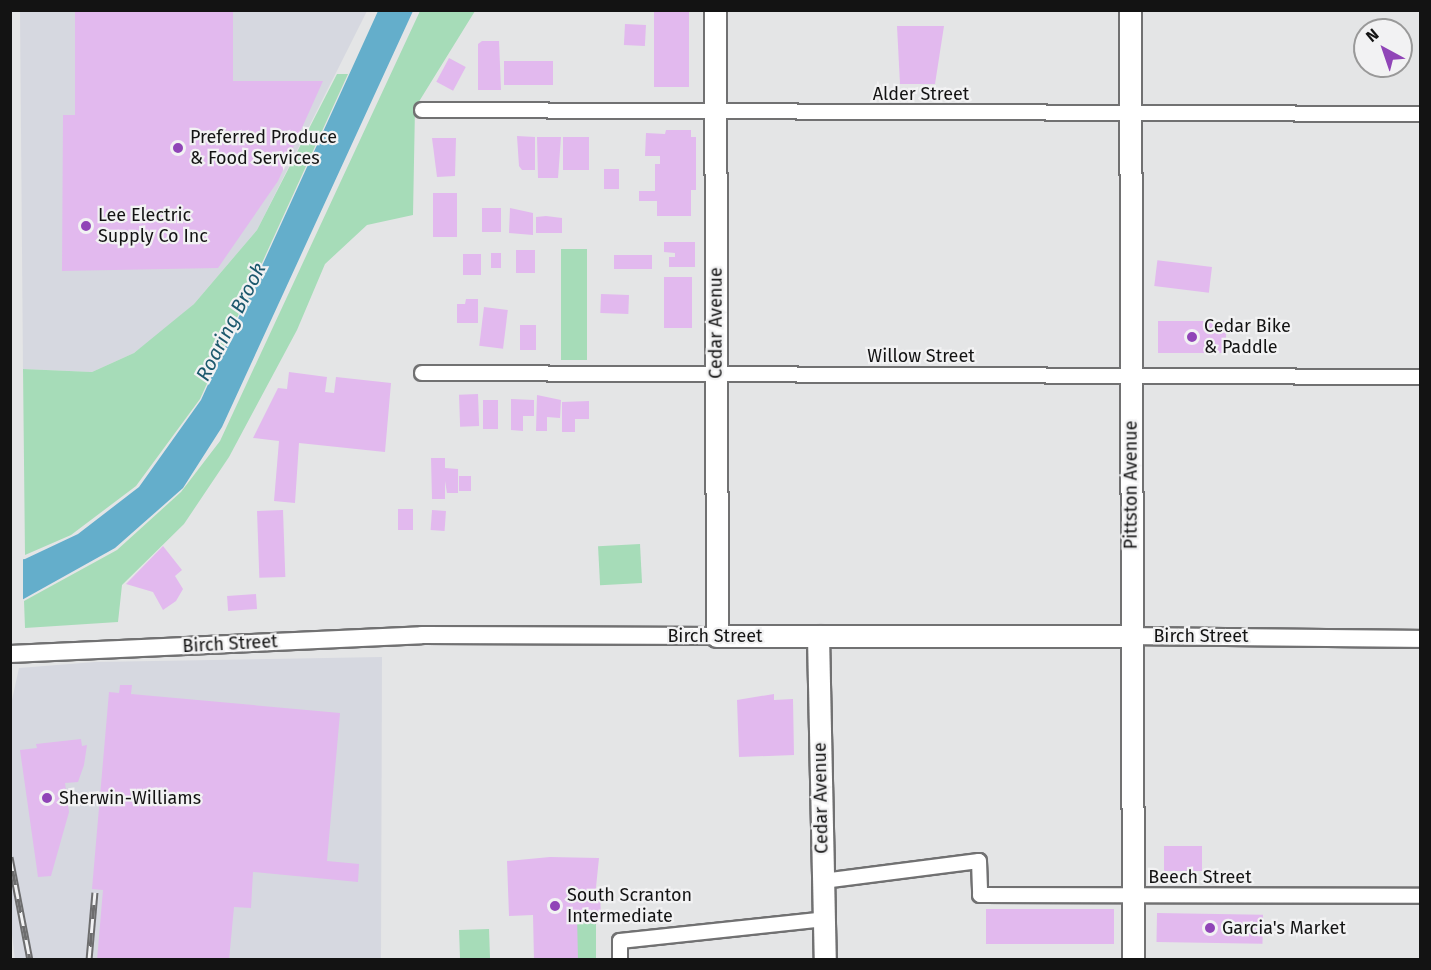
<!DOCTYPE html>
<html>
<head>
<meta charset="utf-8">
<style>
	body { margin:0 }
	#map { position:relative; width:1431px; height:970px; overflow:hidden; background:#e4e5e6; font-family:"Fira Sans",sans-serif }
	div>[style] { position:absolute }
	.built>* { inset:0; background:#d6d8e0 }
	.green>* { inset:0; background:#a6dcb8; transform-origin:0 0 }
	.water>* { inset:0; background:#64aecb }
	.pier>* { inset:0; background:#e4e5e6 }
	.building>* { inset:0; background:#e2b9ee; transform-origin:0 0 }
	.roads { filter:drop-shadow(2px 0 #717172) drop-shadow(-2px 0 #717172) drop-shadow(0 2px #717172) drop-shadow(0 -2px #717172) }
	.minor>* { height:14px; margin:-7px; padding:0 7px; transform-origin:7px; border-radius:7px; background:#fff }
	.tertiary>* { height:16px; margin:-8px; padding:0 8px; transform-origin:8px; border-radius:8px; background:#fff }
	.primary>* { height:21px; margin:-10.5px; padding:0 10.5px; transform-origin:10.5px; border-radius:10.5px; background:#fff }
	.rail>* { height:7px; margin-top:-3.5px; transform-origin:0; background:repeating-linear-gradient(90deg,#f2f2f3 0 14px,#6d6d6e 0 28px); box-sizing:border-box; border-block:2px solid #6d6d6e }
	.dots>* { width:16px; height:16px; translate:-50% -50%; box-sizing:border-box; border:3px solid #f2f2f3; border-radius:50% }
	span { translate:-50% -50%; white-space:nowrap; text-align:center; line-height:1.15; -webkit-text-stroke:4.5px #f2f2f3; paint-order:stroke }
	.street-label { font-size:18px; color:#131313 }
	.poi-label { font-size:18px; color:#131313 }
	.left { translate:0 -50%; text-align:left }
	.water-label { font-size:20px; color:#1c586d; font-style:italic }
	.frame { position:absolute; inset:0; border:12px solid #131313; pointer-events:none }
	.north { position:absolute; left:1353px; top:18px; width:60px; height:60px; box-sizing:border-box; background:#f2f2f3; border:2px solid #999; border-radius:50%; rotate:320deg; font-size:16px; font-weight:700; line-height:24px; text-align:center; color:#131313 }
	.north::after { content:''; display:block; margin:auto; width:21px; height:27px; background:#9045b7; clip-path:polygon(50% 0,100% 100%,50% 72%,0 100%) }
</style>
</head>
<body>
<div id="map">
	<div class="built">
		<i style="clip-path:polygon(20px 11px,367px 11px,257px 230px,194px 304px,168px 327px,134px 353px,92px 372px,23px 369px)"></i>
		<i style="clip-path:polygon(382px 657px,381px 959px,15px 960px,10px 917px,10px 709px,19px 668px,95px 662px)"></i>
	</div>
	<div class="green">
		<i style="clip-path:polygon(420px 11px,475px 11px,415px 108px,413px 215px,367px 225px,325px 264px,297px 330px,229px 457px,184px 524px,122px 585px,118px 622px,25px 628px,24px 601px,117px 550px,181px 492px,220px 441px)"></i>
		<i style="clip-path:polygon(337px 74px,348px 74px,200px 399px,136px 486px,71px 535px,25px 555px,23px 369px,92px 372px,134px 353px,194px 304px,257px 230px)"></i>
		<i style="left:561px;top:249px;width:26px;height:111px"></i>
		<i style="left:640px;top:544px;width:39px;height:42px;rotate:87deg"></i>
		<i style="left:577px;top:922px;width:19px;height:37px"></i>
		<i style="left:489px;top:929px;width:30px;height:30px;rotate:88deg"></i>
	</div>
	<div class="water">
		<i style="clip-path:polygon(378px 11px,413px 11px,222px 427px,183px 488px,115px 548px,11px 606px,11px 561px,25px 559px,78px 534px,139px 487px,201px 400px)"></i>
	</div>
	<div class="pier">
		<i style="clip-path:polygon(23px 556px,23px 602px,10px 609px,10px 558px)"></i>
	</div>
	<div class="building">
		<i style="clip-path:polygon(75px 10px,233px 10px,233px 81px,323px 81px,278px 181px,218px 268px,62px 271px,63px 115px,75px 115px)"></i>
		<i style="left:654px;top:10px;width:35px;height:77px"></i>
		<i style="left:625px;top:24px;width:21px;height:21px;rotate:3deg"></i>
		<i style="clip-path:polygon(897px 26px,944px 26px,935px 84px,900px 84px)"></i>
		<i style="clip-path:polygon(482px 41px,499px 41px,501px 90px,478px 90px,478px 44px)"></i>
		<i style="left:449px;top:58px;width:19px;height:27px;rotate:28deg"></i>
		<i style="left:504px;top:61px;width:49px;height:24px"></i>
		<i style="clip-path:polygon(666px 130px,691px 130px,691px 137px,696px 137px,696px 190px,691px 190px,691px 216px,657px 216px,657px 201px,639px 201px,639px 191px,655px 191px,655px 164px,660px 164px,660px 156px,645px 156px,646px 133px,665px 134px)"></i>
		<i style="clip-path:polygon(517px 136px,535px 137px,535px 170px,522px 170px,519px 166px)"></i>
		<i style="clip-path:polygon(537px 137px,561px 137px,558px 178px,538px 178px)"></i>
		<i style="left:563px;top:137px;width:26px;height:33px"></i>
		<i style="clip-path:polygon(432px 138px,456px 138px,455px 176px,437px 177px)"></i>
		<i style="left:604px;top:169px;width:15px;height:20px"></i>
		<i style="left:433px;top:193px;width:24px;height:44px"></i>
		<i style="left:482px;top:208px;width:19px;height:24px"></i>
		<i style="clip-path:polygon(510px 208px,533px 213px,533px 235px,509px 233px)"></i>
		<i style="clip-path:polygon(546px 216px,562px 218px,562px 233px,536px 233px,536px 217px)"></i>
		<i style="clip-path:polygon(664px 242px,695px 242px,695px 267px,669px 267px,669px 257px,675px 257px,675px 253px,664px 252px)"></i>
		<i style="left:516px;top:250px;width:19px;height:23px"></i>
		<i style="left:491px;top:253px;width:10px;height:15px"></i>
		<i style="left:463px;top:254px;width:18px;height:21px"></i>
		<i style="left:614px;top:255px;width:38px;height:14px"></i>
		<i style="left:1212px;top:267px;width:26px;height:55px;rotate:97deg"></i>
		<i style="left:692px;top:277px;width:51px;height:28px;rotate:90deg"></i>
		<i style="left:601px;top:294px;width:28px;height:19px;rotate:2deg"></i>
		<i style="clip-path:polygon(466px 299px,478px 299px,478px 323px,457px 323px,457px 304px,465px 304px)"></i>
		<i style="left:484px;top:307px;width:24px;height:39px;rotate:7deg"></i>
		<i style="left:1158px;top:321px;width:68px;height:32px"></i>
		<i style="left:520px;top:325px;width:16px;height:25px"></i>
		<i style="clip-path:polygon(289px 372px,327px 377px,325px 392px,334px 393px,336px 377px,391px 383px,385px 452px,299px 443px,295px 503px,274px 501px,279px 441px,253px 438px,278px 388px,287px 389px)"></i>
		<i style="left:478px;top:394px;width:32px;height:19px;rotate:88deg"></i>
		<i style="clip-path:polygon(537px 395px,561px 400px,560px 418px,547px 417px,547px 431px,536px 431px)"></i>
		<i style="clip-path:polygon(511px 399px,534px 400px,534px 416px,523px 416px,523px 431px,511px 430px)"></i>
		<i style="left:483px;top:400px;width:15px;height:29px"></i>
		<i style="clip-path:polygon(589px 401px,589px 419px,575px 419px,575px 432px,562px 432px,562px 402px)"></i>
		<i style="clip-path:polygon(431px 458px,445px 458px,445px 468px,458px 469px,458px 493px,447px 493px,445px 481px,445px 499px,432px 499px)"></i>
		<i style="left:459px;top:476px;width:12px;height:15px"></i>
		<i style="left:398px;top:509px;width:15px;height:21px"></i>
		<i style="left:283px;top:510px;width:67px;height:26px;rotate:88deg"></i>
		<i style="left:432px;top:510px;width:14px;height:20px;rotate:4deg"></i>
		<i style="clip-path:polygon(163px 546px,182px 570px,175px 576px,183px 589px,176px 601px,163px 610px,153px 592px,126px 584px)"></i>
		<i style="left:256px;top:594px;width:15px;height:29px;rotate:86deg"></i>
		<i style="clip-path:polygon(120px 685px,132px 685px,131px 694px,340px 713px,327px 861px,359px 864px,358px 882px,253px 872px,251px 908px,234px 907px,229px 960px,97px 960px,103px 890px,92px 889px,109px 692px,119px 693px)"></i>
		<i style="clip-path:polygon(774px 694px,774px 700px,793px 699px,794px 755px,739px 757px,737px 700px)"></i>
		<i style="clip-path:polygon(81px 739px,82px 746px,87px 745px,84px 765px,78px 782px,65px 783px,69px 812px,51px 876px,38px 877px,20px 750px,37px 748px,36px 744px)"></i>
		<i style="left:1164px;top:846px;width:38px;height:25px"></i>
		<i style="clip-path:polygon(550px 857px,599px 858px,595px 897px,600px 897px,601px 914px,577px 915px,578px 960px,534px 960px,533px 915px,509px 916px,507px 861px)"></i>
		<i style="left:1114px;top:909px;width:35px;height:128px;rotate:90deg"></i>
		<i style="left:1157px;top:913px;width:106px;height:29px;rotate:1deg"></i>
	</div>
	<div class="roads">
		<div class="minor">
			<i style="left:422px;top:110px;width:998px;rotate:0.23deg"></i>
			<i style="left:422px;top:373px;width:998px;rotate:0.23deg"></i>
			<i style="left:823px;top:881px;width:157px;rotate:-7.3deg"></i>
			<i style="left:979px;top:861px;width:34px;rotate:88deg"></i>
			<i style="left:980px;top:895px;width:440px;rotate:0.1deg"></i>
			<i style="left:620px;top:960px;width:19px;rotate:-90deg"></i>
			<i style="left:620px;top:941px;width:206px;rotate:-6.1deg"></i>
		</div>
		<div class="tertiary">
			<i style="left:1132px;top:636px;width:288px;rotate:0.6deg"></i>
			<i style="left:10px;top:654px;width:412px;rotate:-2.6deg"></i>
			<i style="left:422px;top:635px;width:295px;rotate:0.2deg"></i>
		</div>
		<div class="primary">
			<i style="left:715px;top:10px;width:626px;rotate:89.82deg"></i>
			<i style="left:717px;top:636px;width:415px"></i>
			<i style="left:1130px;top:10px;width:950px;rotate:89.82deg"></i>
			<i style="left:818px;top:636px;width:324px;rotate:88.8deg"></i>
		</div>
	</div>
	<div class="rail">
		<i style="left:10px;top:857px;width:105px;rotate:79deg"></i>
		<i style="left:89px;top:960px;width:68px;rotate:-85deg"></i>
	</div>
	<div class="dots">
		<i style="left:178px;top:148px;background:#9045b7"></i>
		<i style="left:86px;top:226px;background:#9045b7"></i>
		<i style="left:1192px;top:337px;background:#9045b7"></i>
		<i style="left:47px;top:798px;background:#9045b7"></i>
		<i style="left:555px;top:906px;background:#9045b7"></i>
		<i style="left:1210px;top:928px;background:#9045b7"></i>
	</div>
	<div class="street-label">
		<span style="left:921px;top:94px">Alder Street</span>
		<span style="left:716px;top:323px;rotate:-90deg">Cedar Avenue</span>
		<span style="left:921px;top:356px">Willow Street</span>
		<span style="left:1131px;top:485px;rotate:-90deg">Pittston Avenue</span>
		<span style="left:715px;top:636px">Birch Street</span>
		<span style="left:1201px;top:636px">Birch Street</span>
		<span style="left:230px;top:644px;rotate:-3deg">Birch Street</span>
		<span style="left:821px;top:798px;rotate:-91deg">Cedar Avenue</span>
		<span style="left:1200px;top:877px">Beech Street</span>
	</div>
	<div class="poi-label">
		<span class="left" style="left:190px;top:148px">Preferred Produce<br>&amp; Food Services</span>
		<span class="left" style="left:98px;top:226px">Lee Electric<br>Supply Co Inc</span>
		<span class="left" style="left:1204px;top:337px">Cedar Bike<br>&amp; Paddle</span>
		<span class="left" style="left:59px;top:798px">Sherwin-Williams</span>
		<span class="left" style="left:567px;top:906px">South Scranton<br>Intermediate</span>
		<span class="left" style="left:1222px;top:928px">Garcia's Market</span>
	</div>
	<div class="water-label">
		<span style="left:231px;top:322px;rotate:-63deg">Roaring Brook</span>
	</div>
	<div class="frame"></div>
	<div class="north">N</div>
</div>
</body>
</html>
